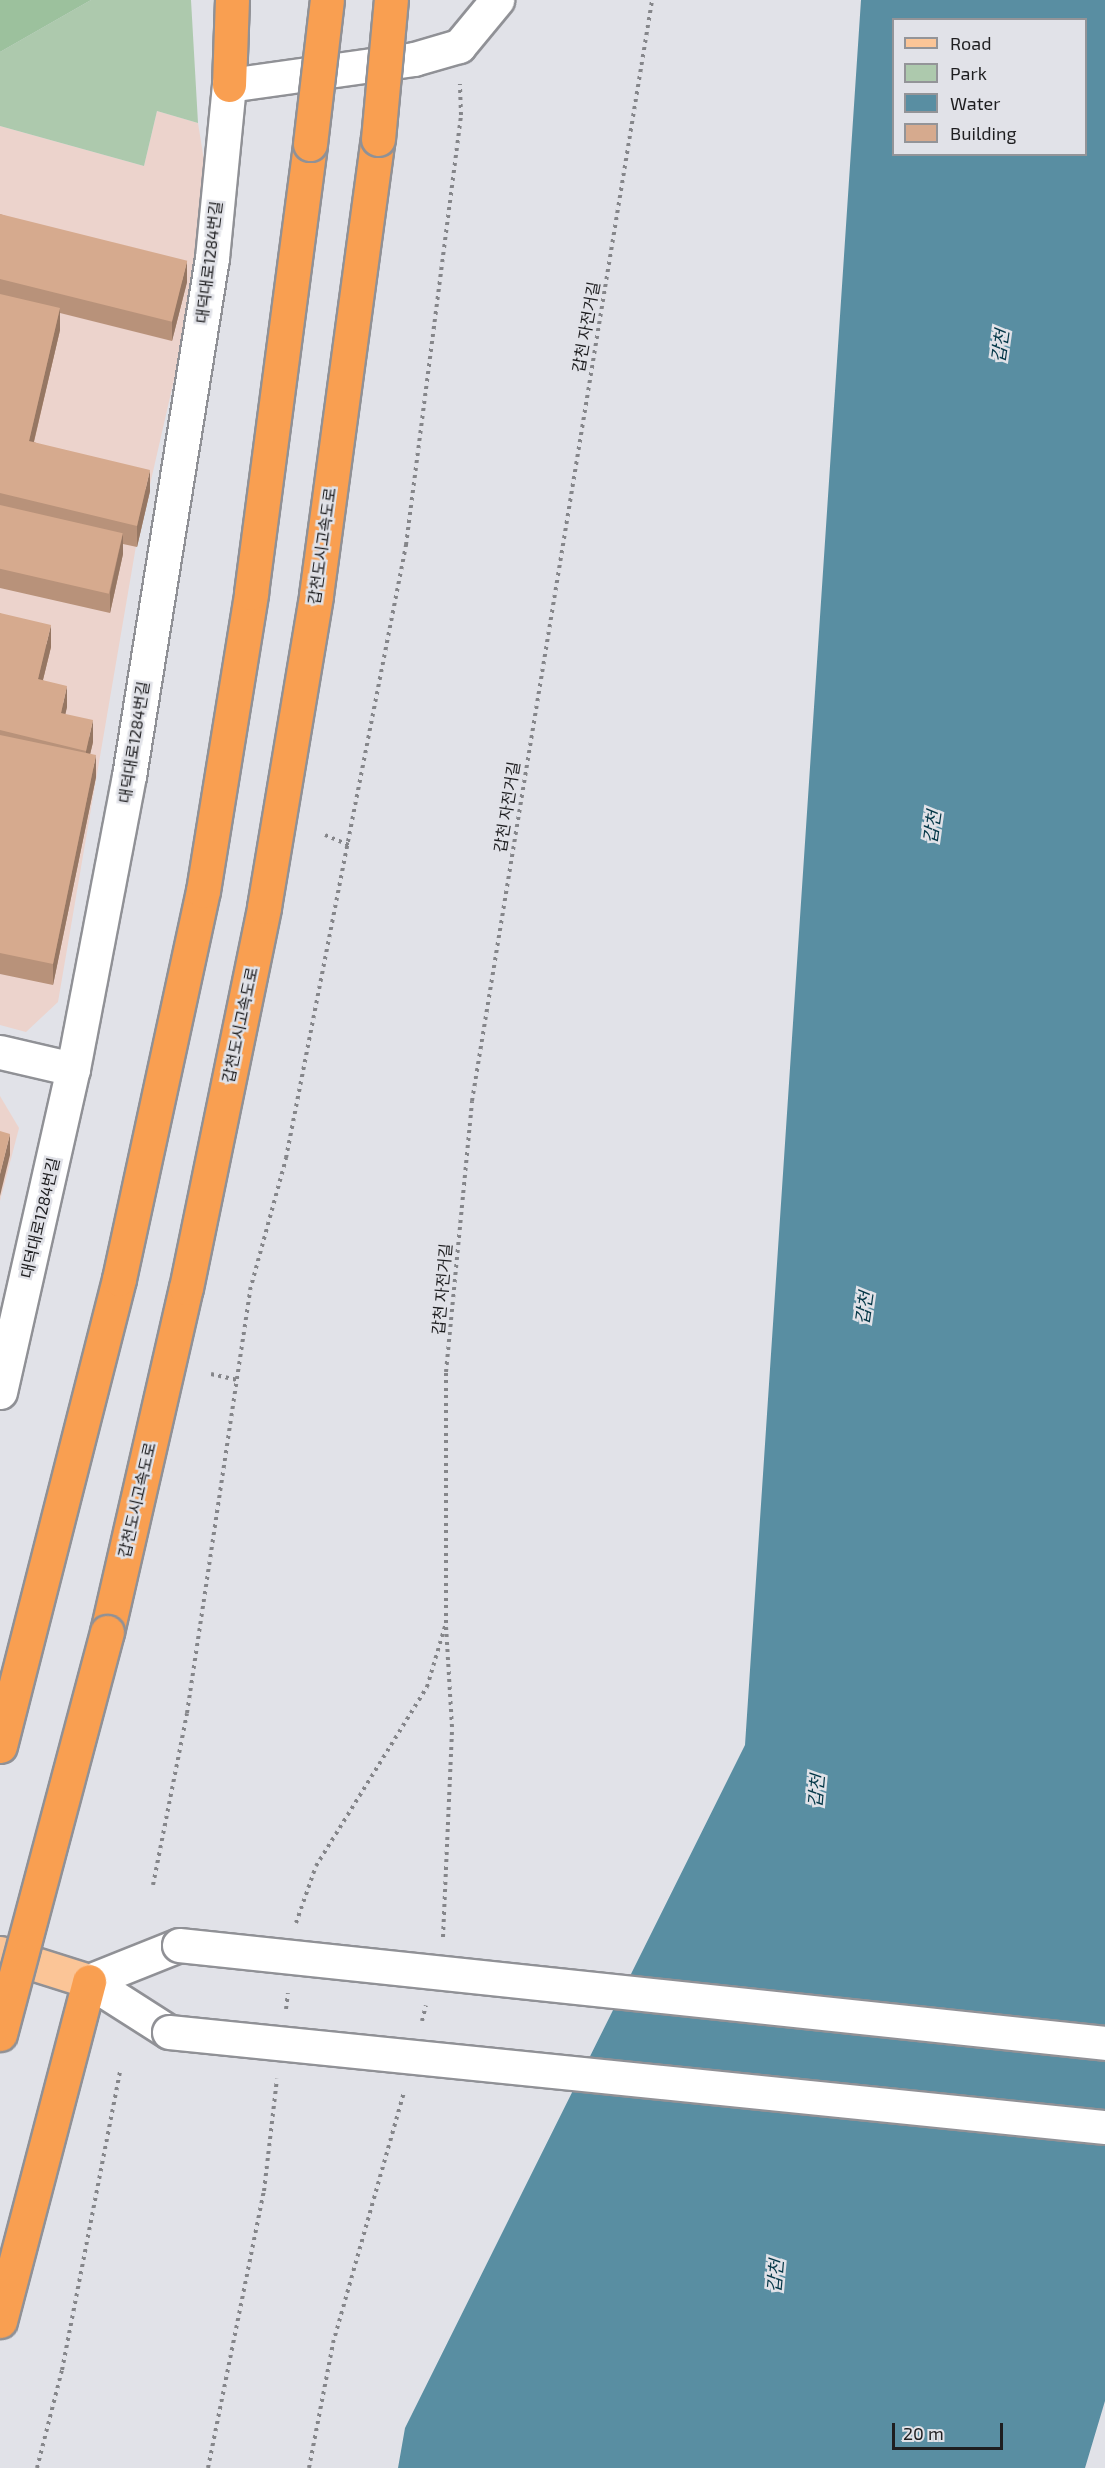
<!DOCTYPE html>
<html>
<head>
<meta charset="utf-8">
<style>
	body { margin:0 }
	#map { position:relative; width:1105px; height:2468px; overflow:hidden; background:#e1e2e8; font-family:"Exo 2","Noto Sans KR",sans-serif }
	div>[style] { position:absolute }
	.industrial>* { inset:0; background:#ecd3cc }
	.green>* { inset:0; background:#adc9ad }
	.forest>* { inset:0; background:#9cc19d }
	.water>* { inset:0; background:#598ea2 }
	.path>* { height:4px; margin-top:-2px; transform-origin:0; background:repeating-linear-gradient(90deg,#85868a 0 3px,transparent 0 7.5px) }
	.roads { filter:drop-shadow(2px 0 #909196) drop-shadow(-2px 0 #909196) drop-shadow(0 2px #909196) drop-shadow(0 -2px #909196) }
	.minor>* { height:33px; margin:-16.5px; padding:0 16.5px; transform-origin:16.5px; border-radius:16.5px; background:#fff }
	.major>* { height:33px; margin:-16.5px; padding:0 16.5px; transform-origin:16.5px; border-radius:16.5px; background:#fbc597 }
	.highway>* { height:33px; margin:-16.5px; padding:0 16.5px; transform-origin:16.5px; border-radius:16.5px; background:#f99f51 }
	.bridges { filter:drop-shadow(2px 0 #909196) drop-shadow(-2px 0 #909196) drop-shadow(0 2px #909196) drop-shadow(0 -2px #909196) }
	.minor-bridge>* { height:33px; margin:-16.5px; padding:0 16.5px; transform-origin:16.5px; border-radius:16.5px; background:#fff }
	.highway-bridge>* { height:33px; margin:-16.5px; padding:0 16.5px; transform-origin:16.5px; border-radius:16.5px; background:#f99f51 }
	.wall>* { inset:0; background:#b8927a }
	.shaded-wall>* { inset:0; background:#967763 }
	.building>* { inset:0; background:#d6aa8e; transform-origin:0 0 }
	span { translate:-50% -50%; white-space:nowrap; text-align:center; line-height:1.15; -webkit-text-stroke:5px #e1e2e8; paint-order:stroke }
	.street-label { font-size:16px; color:#1e1e20 }
	.water-label { font-size:18px; color:#043747; font-style:italic }
	.legend { position:absolute; left:892px; top:18px; width:195px; height:138px; box-sizing:border-box; background:#e1e2e8; border:2px solid #939498; margin:0; padding:8px 10px; list-style:none; font-size:18px; color:#1e1e20 }
	.legend li { display:flex; align-items:center; gap:12px; height:30px }
	.legend b { width:30px; border:2px solid #939498 }
	.scale { position:absolute; left:892px; top:2423px; width:111px; height:27px; box-sizing:border-box; border:3px solid #1e1e20; border-top:0; padding-left:8px; font-size:18px; line-height:21px; white-space:nowrap; color:#1e1e20; -webkit-text-stroke:4px #e1e2e8; paint-order:stroke }
</style>
</head>
<body>
<div id="map">
	<div class="industrial">
		<i style="clip-path:polygon(157px 111px,198px 123px,208px 185px,181px 349px,136px 546px,58px 1002px,26px 1032px,0 1025px,0 126px,144px 166px)"></i>
		<i style="clip-path:polygon(0 1096px,19px 1128px,0 1201px)"></i>
	</div>
	<div class="green">
		<i style="clip-path:polygon(91px 0,191px 0,198px 123px,157px 111px,144px 166px,0 126px,0 52px)"></i>
	</div>
	<div class="forest">
		<i style="clip-path:polygon(0 0,91px 0,0 52px)"></i>
	</div>
	<div class="water">
		<i style="clip-path:polygon(evenodd,861px 0,1105px 0,1105px 2401px,1085px 2468px,398px 2468px,405px 2428px,745px 1745px,861px 0,894px 20px,1086px 20px,1086px 154px,894px 154px,894px 20px)"></i>
	</div>
	<div class="path">
		<i style="left:325px;top:835px;width:28px;rotate:23deg"></i>
		<i style="left:211px;top:1374px;width:27px;rotate:13deg"></i>
		<i style="left:153px;top:1885px;width:175px;rotate:-78.8deg"></i>
		<i style="left:187px;top:1713px;width:428px;rotate:-81.5deg"></i>
		<i style="left:250px;top:1290px;width:137px;rotate:-74.7deg"></i>
		<i style="left:286px;top:1158px;width:625px;rotate:-78.92deg"></i>
		<i style="left:406px;top:545px;width:434px;rotate:-82.7deg"></i>
		<i style="left:461px;top:115px;width:31px;rotate:-92deg"></i>
		<i style="left:296px;top:1923px;width:60px;rotate:-70.7deg"></i>
		<i style="left:316px;top:1866px;width:211px;rotate:-58.2deg"></i>
		<i style="left:427px;top:1687px;width:67px;rotate:-73.5deg"></i>
		<i style="left:446px;top:1623px;width:251px;rotate:-90deg"></i>
		<i style="left:446px;top:1372px;width:272px;rotate:-84.5deg"></i>
		<i style="left:472px;top:1101px;width:1116px;rotate:-80.71deg"></i>
		<i style="left:443px;top:1937px;width:210px;rotate:-87.5deg"></i>
		<i style="left:452px;top:1727px;width:100px;rotate:-93.4deg"></i>
		<i style="left:286px;top:2009px;width:16px;rotate:-83deg"></i>
		<i style="left:422px;top:2021px;width:16px;rotate:-76deg"></i>
		<i style="left:37px;top:2468px;width:101px;rotate:-75.7deg"></i>
		<i style="left:62px;top:2370px;width:305px;rotate:-79deg"></i>
		<i style="left:208px;top:2468px;width:283px;rotate:-78.6deg"></i>
		<i style="left:264px;top:2191px;width:113px;rotate:-83.4deg"></i>
		<i style="left:309px;top:2468px;width:127px;rotate:-79.1deg"></i>
		<i style="left:333px;top:2343px;width:261px;rotate:-74.2deg"></i>
	</div>
	<div class="roads">
		<div class="minor">
			<i style="left:0;top:1052px;width:75px;rotate:13.1deg"></i>
			<i style="left:0;top:1392px;width:331px;rotate:-77.3deg"></i>
			<i style="left:73px;top:1069px;width:298px;rotate:-79.2deg"></i>
			<i style="left:129px;top:776px;width:525px;rotate:-80.9deg"></i>
			<i style="left:212px;top:258px;width:174px;rotate:-84.4deg"></i>
			<i style="left:229px;top:85px;width:187px;rotate:-8deg"></i>
			<i style="left:414px;top:59px;width:47px;rotate:-16.1deg"></i>
			<i style="left:459px;top:46px;width:60px;rotate:-50.4deg"></i>
			<i style="left:89px;top:1981px;width:97px;rotate:-21.8deg"></i>
			<i style="left:89px;top:1981px;width:95px;rotate:32.5deg"></i>
		</div>
		<div class="major">
			<i style="left:0;top:1953px;width:93px;rotate:17.5deg"></i>
		</div>
		<div class="highway">
			<i style="left:229px;top:85px;width:85px;rotate:-88deg"></i>
			<i style="left:107px;top:1632px;width:353px;rotate:-77.1deg"></i>
			<i style="left:186px;top:1288px;width:389px;rotate:-78.4deg"></i>
			<i style="left:264px;top:907px;width:316px;rotate:-80.5deg"></i>
			<i style="left:316px;top:595px;width:460px;rotate:-82.3deg"></i>
			<i style="left:0;top:1746px;width:482px;rotate:-75.7deg"></i>
			<i style="left:119px;top:1279px;width:397px;rotate:-77.8deg"></i>
			<i style="left:203px;top:891px;width:302px;rotate:-80.8deg"></i>
			<i style="left:251px;top:593px;width:453px;rotate:-82.5deg"></i>
			<i style="left:0;top:2321px;width:351px;rotate:-75.3deg"></i>
		</div>
	</div>
	<div class="bridges">
		<div class="minor-bridge">
			<i style="left:179px;top:1945px;width:931px;rotate:6.04deg"></i>
			<i style="left:169px;top:2032px;width:941px;rotate:5.8deg"></i>
		</div>
		<div class="highway-bridge">
			<i style="left:378px;top:139px;width:140px;rotate:-84.7deg"></i>
			<i style="left:310px;top:144px;width:145px;rotate:-83.3deg"></i>
			<i style="left:0;top:2034px;width:416px;rotate:-75.1deg"></i>
		</div>
	</div>
	<div class="wall">
		<i style="clip-path:polygon(0 214px,187px 282px,172px 341px,60px 313px,60px 330px,34px 442px,150px 491px,137px 547px,123px 544px,123px 554px,110px 613px,0 588px)"></i>
		<i style="clip-path:polygon(0 613px,51px 647px,43px 680px,67px 707px,65px 714px,93px 742px,90px 754px,96px 777px,53px 985px,0 974px)"></i>
	</div>
	<div class="shaded-wall">
		<i style="clip-path:polygon(187px 261px,187px 282px,172px 341px,172px 320px)"></i>
		<i style="clip-path:polygon(60px 308px,60px 330px,29px 462px,29px 441px)"></i>
		<i style="clip-path:polygon(150px 470px,150px 491px,137px 547px,137px 526px)"></i>
		<i style="clip-path:polygon(123px 533px,123px 554px,110px 613px,110px 592px)"></i>
		<i style="clip-path:polygon(51px 625px,51px 647px,38px 700px,38px 679px)"></i>
		<i style="clip-path:polygon(67px 686px,67px 707px,61px 734px,61px 713px)"></i>
		<i style="clip-path:polygon(93px 720px,93px 742px,86px 772px,86px 751px)"></i>
		<i style="clip-path:polygon(96px 755px,96px 777px,53px 985px,53px 964px)"></i>
		<i style="clip-path:polygon(10px 1134px,10px 1155px,0 1196px,0 1174px)"></i>
	</div>
	<div class="building">
		<i style="left:0;top:214px;width:193px;height:63px;rotate:14deg"></i>
		<i style="clip-path:polygon(0 294px,60px 308px,29px 441px,150px 470px,137px 526px,0 493px)"></i>
		<i style="left:0;top:505px;width:126px;height:62px;rotate:13deg"></i>
		<i style="clip-path:polygon(0 613px,51px 625px,38px 679px,67px 686px,61px 713px,93px 720px,86px 751px,0 730px)"></i>
		<i style="clip-path:polygon(0 735px,96px 755px,53px 964px,0 953px)"></i>
		<i style="clip-path:polygon(0 1131px,10px 1134px,0 1174px)"></i>
	</div>
	<div class="street-label">
		<span style="left:209px;top:262px;rotate:-83deg">대덕대로1284번길</span>
		<span style="left:586px;top:327px;rotate:-80deg">갑천 자전거길</span>
		<span style="left:322px;top:546px;rotate:-82deg">갑천도시고속도로</span>
		<span style="left:134px;top:742px;rotate:-81deg">대덕대로1284번길</span>
		<span style="left:507px;top:807px;rotate:-81deg">갑천 자전거길</span>
		<span style="left:240px;top:1025px;rotate:-78deg">갑천도시고속도로</span>
		<span style="left:40px;top:1218px;rotate:-77deg">대덕대로1284번길</span>
		<span style="left:442px;top:1289px;rotate:-85deg">갑천 자전거길</span>
		<span style="left:137px;top:1500px;rotate:-77deg">갑천도시고속도로</span>
	</div>
	<div class="water-label">
		<span style="left:1000px;top:346px;rotate:-82deg">갑천</span>
		<span style="left:932px;top:827px;rotate:-82deg">갑천</span>
		<span style="left:864px;top:1308px;rotate:-82deg">갑천</span>
		<span style="left:816px;top:1791px;rotate:-85deg">갑천</span>
		<span style="left:775px;top:2276px;rotate:-85deg">갑천</span>
	</div>
	<ul class="legend">
	<li><b style="height:8px;background:#fbc597"></b>Road</li>
	<li><b style="height:16px;background:#adc9ad"></b>Park</li>
	<li><b style="height:16px;background:#598ea2"></b>Water</li>
	<li><b style="height:16px;background:#d6aa8e"></b>Building</li>
	</ul>
	<div class="scale">20 m</div>
</div>
</body>
</html>
